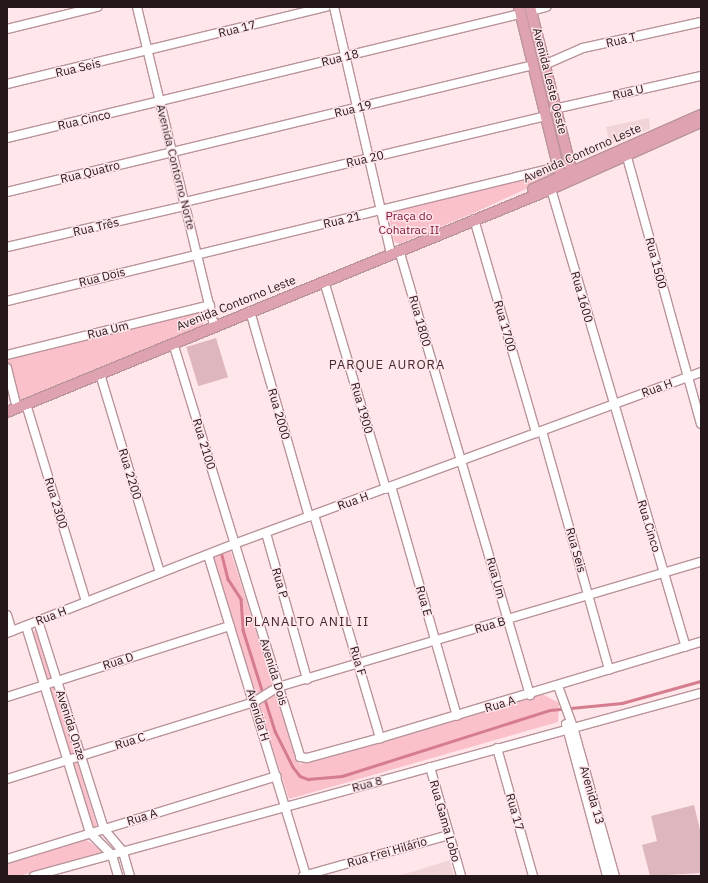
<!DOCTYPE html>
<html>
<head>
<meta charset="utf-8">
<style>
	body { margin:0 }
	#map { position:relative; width:708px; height:883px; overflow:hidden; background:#ffe6ea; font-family:"IBM Plex Sans",sans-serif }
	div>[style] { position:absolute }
	.built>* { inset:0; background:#f1d4d8 }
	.green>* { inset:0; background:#fac1cb; transform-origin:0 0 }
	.stream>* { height:2.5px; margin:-1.25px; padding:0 1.25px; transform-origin:1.25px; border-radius:1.25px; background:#d57c8e }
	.building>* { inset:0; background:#ddb7bd; transform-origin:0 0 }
	.roads { filter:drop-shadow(1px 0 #b9949a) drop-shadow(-1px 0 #b9949a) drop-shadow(0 1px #b9949a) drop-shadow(0 -1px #b9949a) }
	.minor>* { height:8px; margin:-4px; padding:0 4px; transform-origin:4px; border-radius:4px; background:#fff }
	.major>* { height:10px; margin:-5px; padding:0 5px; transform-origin:5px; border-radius:5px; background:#dfa2b0 }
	span { translate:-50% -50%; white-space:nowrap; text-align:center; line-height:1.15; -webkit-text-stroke:3px #ffe6ea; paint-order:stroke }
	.street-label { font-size:12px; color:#25171a }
	.park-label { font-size:12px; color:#82173b }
	.neighbourhood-label { font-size:13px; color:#47292f; letter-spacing:1px }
	.frame { position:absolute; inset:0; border:8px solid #25171a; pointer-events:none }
</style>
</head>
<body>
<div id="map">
	<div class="built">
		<i style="clip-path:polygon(649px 118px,650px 129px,610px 144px,606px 127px)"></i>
		<i style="clip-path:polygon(450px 860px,454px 876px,395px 876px,412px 872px)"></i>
	</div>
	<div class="green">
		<i style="clip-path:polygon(550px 172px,552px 177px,476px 212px,399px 244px,394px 241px,388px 213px,466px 191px)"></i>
		<i style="clip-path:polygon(201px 312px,204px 323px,201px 329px,19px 402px,7px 362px,11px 357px)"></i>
		<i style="clip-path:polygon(230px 549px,296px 758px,300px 764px,542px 694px,559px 703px,558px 722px,289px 799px,211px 556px)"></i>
		<i style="left:37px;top:630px;width:130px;height:7px;rotate:73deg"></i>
		<i style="clip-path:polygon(77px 761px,97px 826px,91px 828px,72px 763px)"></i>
		<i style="clip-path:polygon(85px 839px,105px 853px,18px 876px,7px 876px,7px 863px)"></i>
	</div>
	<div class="stream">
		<i style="left:222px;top:555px;width:25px;rotate:76deg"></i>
		<i style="left:228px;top:579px;width:24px;rotate:57deg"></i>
		<i style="left:241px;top:599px;width:31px;rotate:86deg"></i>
		<i style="left:243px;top:630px;width:106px;rotate:72.4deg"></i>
		<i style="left:275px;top:731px;width:40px;rotate:63.4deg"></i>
		<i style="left:293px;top:767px;width:11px;rotate:52deg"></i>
		<i style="left:300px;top:776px;width:9px;rotate:21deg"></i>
		<i style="left:308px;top:779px;width:34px;rotate:-5deg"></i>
		<i style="left:342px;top:776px;width:218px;rotate:-17.6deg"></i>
		<i style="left:550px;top:710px;width:72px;rotate:-5.6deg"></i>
		<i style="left:622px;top:703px;width:82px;rotate:-15.6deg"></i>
	</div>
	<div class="building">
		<i style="left:216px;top:338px;width:41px;height:31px;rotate:73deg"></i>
		<i style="clip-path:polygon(694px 805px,701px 834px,701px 873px,650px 876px,642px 845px,657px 841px,651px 816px)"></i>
	</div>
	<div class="roads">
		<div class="minor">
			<i style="left:137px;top:7px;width:328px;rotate:76.4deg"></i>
			<i style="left:334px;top:7px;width:253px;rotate:77deg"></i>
			<i style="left:531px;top:11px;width:16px;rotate:-15deg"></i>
			<i style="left:7px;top:29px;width:93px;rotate:-13.7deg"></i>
			<i style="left:544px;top:65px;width:43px;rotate:-23.6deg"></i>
			<i style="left:583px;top:48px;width:121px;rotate:-12.4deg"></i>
			<i style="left:7px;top:84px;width:328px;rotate:-13.6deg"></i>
			<i style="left:554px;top:109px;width:151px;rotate:-12.7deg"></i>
			<i style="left:7px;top:138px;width:528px;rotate:-13.59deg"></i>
			<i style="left:625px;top:150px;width:284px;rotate:74.5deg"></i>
			<i style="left:551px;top:189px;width:477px;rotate:73.6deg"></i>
			<i style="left:7px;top:192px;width:541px;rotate:-13.57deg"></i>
			<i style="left:185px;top:202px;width:370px;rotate:-13.4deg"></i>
			<i style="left:474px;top:219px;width:223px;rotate:73.8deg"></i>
			<i style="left:7px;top:247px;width:183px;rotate:-13deg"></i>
			<i style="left:399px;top:250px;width:464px;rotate:73.6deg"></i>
			<i style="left:324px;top:281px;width:217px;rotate:73.4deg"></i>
			<i style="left:7px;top:301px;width:566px;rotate:-13.69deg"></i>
			<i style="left:250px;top:311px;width:214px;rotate:74deg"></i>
			<i style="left:173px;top:343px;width:433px;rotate:72.9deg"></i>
			<i style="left:300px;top:757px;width:7px;rotate:8deg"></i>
			<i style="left:307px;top:758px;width:76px;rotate:-15.3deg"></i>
			<i style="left:380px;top:738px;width:335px;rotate:-16.7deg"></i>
			<i style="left:7px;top:355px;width:209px;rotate:-13.8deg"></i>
			<i style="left:7px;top:368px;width:41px;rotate:76deg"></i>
			<i style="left:100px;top:374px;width:208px;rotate:73.2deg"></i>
			<i style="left:26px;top:404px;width:207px;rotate:73.1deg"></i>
			<i style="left:542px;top:431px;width:248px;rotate:74.3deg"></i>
			<i style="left:391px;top:486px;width:239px;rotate:74deg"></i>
			<i style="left:314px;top:515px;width:233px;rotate:73.5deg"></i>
			<i style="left:266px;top:533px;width:152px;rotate:74.3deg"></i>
			<i style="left:208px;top:555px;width:335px;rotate:73deg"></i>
			<i style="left:7px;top:615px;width:17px;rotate:73deg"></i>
			<i style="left:38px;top:621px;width:218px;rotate:72.4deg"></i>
			<i style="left:104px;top:829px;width:30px;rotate:50deg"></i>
			<i style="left:123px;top:852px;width:25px;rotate:74deg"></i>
			<i style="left:26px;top:626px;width:217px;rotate:72.8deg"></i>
			<i style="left:90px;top:833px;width:31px;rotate:45deg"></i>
			<i style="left:112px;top:855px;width:22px;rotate:74deg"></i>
			<i style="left:7px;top:633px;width:244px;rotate:-21.4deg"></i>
			<i style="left:234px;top:544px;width:498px;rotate:-20.2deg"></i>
			<i style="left:558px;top:686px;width:44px;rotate:69.9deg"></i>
			<i style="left:573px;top:727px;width:155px;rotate:74.3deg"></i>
			<i style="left:7px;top:697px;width:234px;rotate:-17.7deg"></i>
			<i style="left:566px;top:724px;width:157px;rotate:74.9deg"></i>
			<i style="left:497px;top:748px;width:133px;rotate:74.3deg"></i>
			<i style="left:430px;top:767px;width:113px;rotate:74.1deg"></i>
			<i style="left:7px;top:779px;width:259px;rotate:-17.3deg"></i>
			<i style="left:254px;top:702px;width:28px;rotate:-32deg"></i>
			<i style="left:278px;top:687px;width:441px;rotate:-16.5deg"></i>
			<i style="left:7px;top:859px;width:282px;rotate:-17.1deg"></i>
			<i style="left:34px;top:876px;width:692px;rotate:-15.34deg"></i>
			<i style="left:303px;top:876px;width:152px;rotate:-15.7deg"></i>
		</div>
		<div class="major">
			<i style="left:519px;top:7px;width:180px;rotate:76.2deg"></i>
			<i style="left:530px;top:7px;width:175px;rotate:75.8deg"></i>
			<i style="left:533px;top:189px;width:184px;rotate:-23.8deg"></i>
			<i style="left:7px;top:412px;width:588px;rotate:-22.29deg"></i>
			<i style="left:551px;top:189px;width:164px;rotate:-24.1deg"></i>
		</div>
	</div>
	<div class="street-label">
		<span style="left:237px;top:29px;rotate:-14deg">Rua 17</span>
		<span style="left:621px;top:40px;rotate:-13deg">Rua T</span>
		<span style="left:340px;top:58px;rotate:-14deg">Rua 18</span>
		<span style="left:78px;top:68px;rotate:-13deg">Rua Seis</span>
		<span style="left:550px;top:81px;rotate:76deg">Avenida Leste Oeste</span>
		<span style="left:628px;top:92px;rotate:-13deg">Rua U</span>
		<span style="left:353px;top:109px;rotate:-14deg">Rua 19</span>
		<span style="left:84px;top:120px;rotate:-13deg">Rua Cinco</span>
		<span style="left:582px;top:153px;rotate:-24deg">Avenida Contorno Leste</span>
		<span style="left:365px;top:159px;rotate:-13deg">Rua 20</span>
		<span style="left:176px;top:167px;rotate:76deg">Avenida Contorno Norte</span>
		<span style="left:90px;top:172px;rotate:-14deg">Rua Quatro</span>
		<span style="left:342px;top:220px;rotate:-13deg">Rua 21</span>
		<span style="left:96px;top:227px;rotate:-13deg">Rua Três</span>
		<span style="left:656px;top:263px;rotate:75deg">Rua 1500</span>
		<span style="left:102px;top:277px;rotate:-14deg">Rua Dois</span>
		<span style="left:582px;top:297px;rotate:74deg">Rua 1600</span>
		<span style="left:236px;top:303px;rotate:-22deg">Avenida Contorno Leste</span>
		<span style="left:420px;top:321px;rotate:74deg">Rua 1800</span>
		<span style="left:505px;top:326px;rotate:74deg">Rua 1700</span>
		<span style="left:108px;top:330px;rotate:-14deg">Rua Um</span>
		<span style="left:657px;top:388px;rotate:-20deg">Rua H</span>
		<span style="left:362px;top:408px;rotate:74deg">Rua 1900</span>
		<span style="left:279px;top:414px;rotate:74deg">Rua 2000</span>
		<span style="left:204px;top:444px;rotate:73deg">Rua 2100</span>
		<span style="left:130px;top:474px;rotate:73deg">Rua 2200</span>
		<span style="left:353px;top:501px;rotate:-20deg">Rua H</span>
		<span style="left:56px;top:503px;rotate:73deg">Rua 2300</span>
		<span style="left:649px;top:526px;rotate:73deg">Rua Cinco</span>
		<span style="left:576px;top:550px;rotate:74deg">Rua Seis</span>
		<span style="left:496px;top:578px;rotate:74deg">Rua Um</span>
		<span style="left:280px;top:583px;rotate:74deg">Rua P</span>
		<span style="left:424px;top:601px;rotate:74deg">Rua E</span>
		<span style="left:51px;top:616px;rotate:-21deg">Rua H</span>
		<span style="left:490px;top:625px;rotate:-16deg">Rua B</span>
		<span style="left:118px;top:661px;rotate:-18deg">Rua D</span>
		<span style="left:358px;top:661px;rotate:73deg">Rua F</span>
		<span style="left:274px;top:672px;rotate:73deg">Avenida Dois</span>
		<span style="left:500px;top:704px;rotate:-16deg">Rua A</span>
		<span style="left:258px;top:715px;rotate:73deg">Avenida H</span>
		<span style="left:71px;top:725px;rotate:72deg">Avenida Onze</span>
		<span style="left:130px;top:741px;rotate:-18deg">Rua C</span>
		<span style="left:367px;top:784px;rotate:-15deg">Rua 8</span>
		<span style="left:592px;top:795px;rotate:74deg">Avenida 13</span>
		<span style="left:515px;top:812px;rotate:74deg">Rua 17</span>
		<span style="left:142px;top:817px;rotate:-17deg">Rua A</span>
		<span style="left:445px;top:821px;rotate:74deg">Rua Gama Lobo</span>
		<span style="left:387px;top:852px;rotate:-16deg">Rua Frei Hilário</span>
	</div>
	<div class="park-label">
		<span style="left:409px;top:223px">Praça do<br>Cohatrac II</span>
	</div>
	<div class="neighbourhood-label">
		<span style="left:387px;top:365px">PARQUE AURORA</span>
		<span style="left:307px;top:622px">PLANALTO ANIL II</span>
	</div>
	<div class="frame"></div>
</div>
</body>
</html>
